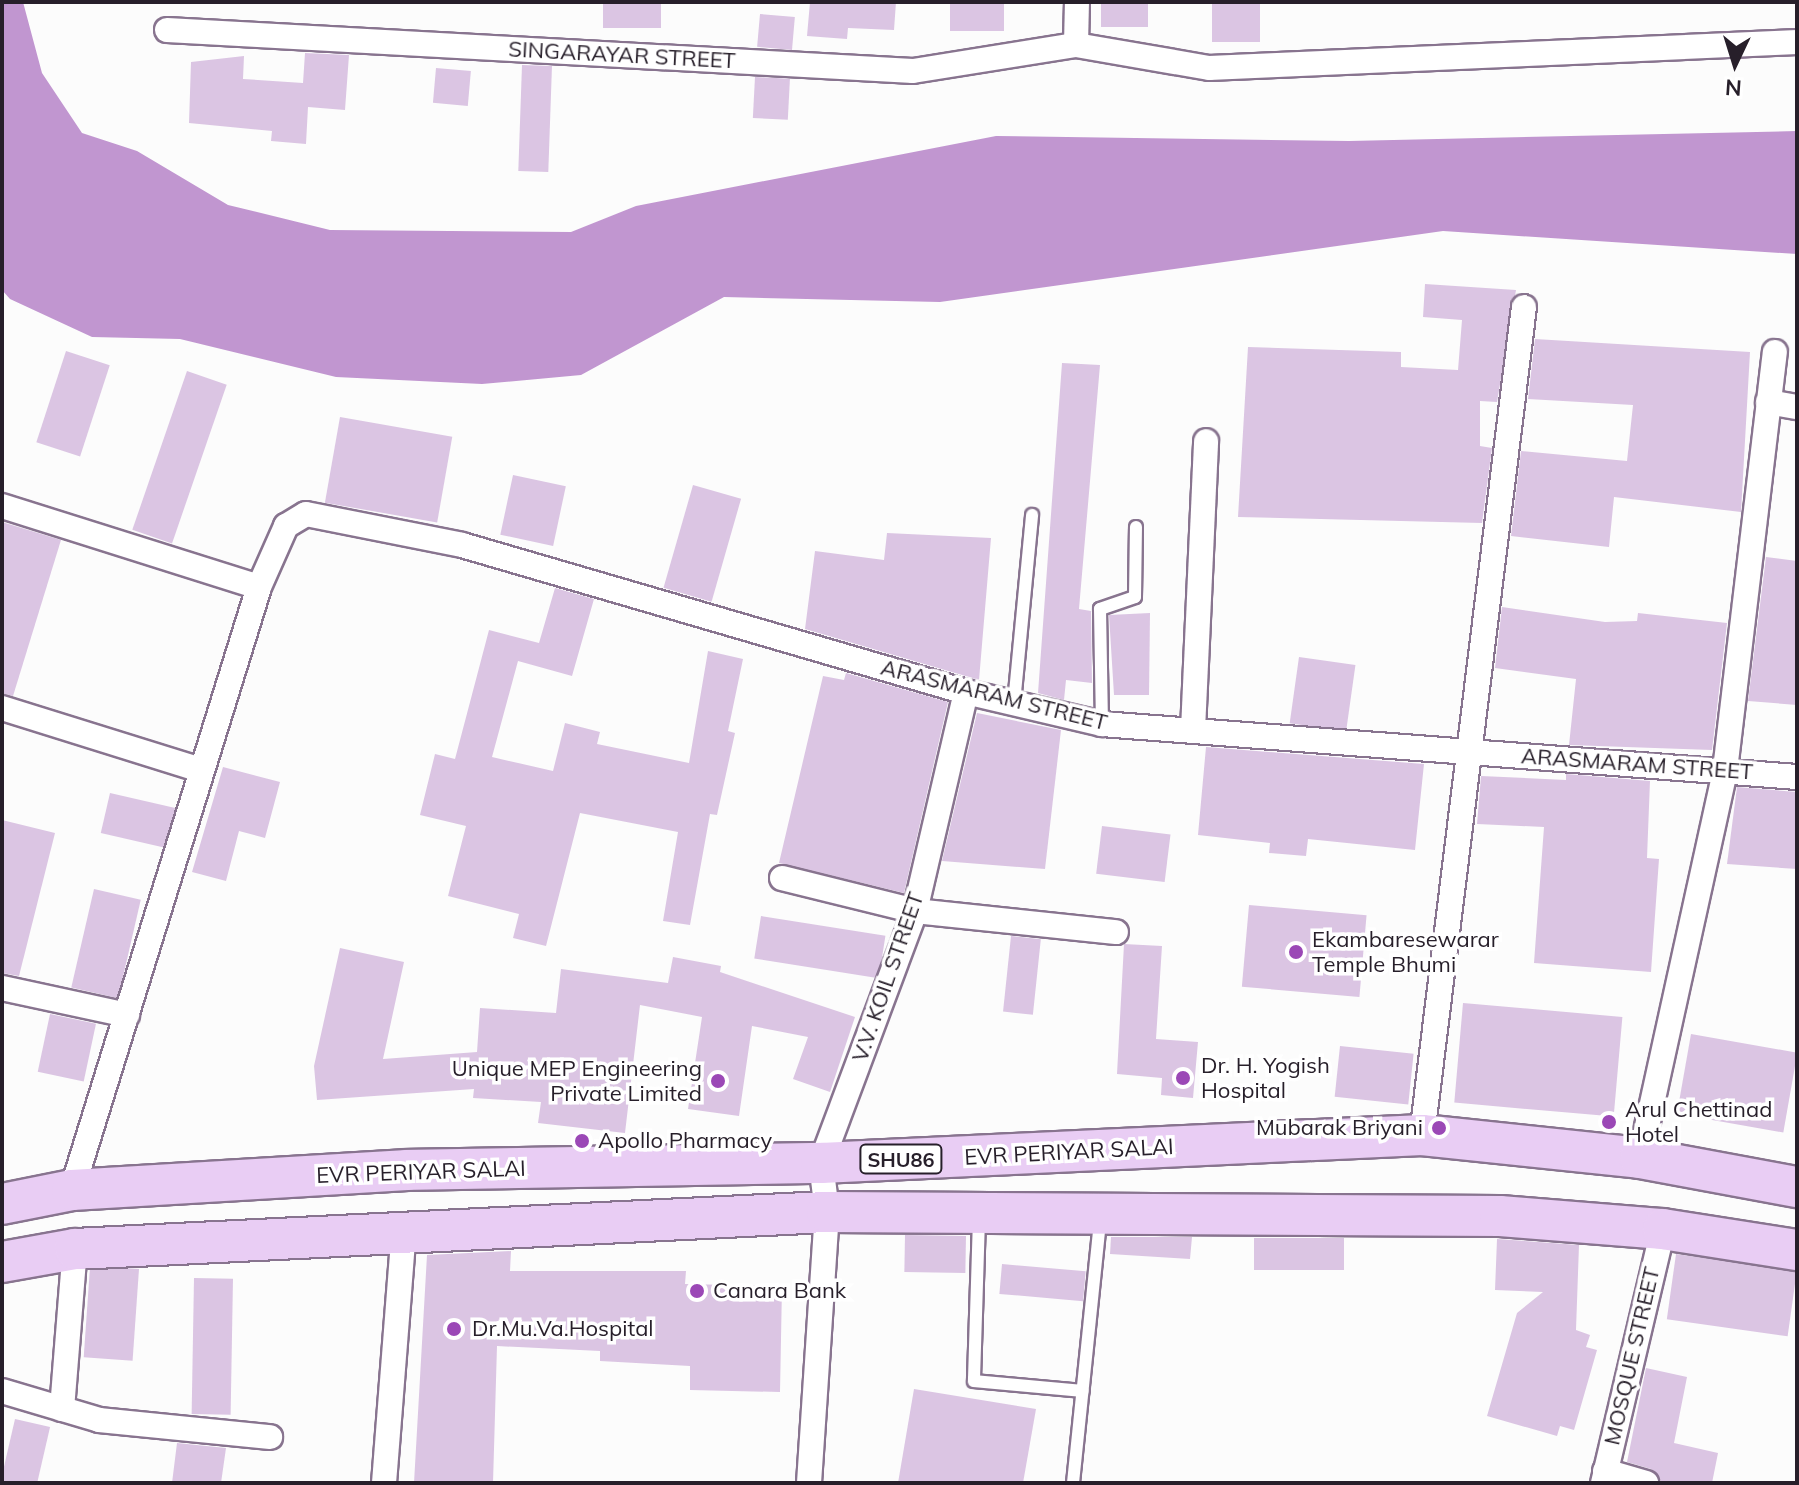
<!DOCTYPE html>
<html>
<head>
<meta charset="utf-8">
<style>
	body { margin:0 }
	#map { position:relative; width:1799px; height:1485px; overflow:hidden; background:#fcfcfc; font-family:Mulish,sans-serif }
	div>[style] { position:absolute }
	.water>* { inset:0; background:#c196d0 }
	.building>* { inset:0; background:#dbc5e3; transform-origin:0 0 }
	.roads { filter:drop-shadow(2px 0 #88748f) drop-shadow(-2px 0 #88748f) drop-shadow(0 2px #88748f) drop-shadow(0 -2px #88748f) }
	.lane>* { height:12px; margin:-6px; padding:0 6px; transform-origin:6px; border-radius:6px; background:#fff }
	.street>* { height:24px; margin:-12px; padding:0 12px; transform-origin:12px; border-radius:12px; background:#fff }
	.primary>* { height:40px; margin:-20px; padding:0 20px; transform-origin:20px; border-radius:20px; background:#e9cdf4 }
	.dots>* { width:22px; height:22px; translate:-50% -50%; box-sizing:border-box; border:4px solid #fff; border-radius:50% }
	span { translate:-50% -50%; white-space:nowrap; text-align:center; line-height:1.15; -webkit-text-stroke:7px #fff; paint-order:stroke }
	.shield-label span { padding:2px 6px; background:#fff; border:2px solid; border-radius:6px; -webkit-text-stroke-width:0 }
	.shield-label { font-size:20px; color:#271f2a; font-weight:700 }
	.street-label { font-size:22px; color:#271f2a }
	.poi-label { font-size:22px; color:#271f2a }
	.left { translate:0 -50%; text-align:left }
	.right { translate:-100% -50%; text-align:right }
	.frame { position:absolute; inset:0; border:4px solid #271f2a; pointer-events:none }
	.north { position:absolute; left:1695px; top:24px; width:80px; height:80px; -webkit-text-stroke:6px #fff; paint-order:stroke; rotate:184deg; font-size:22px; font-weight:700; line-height:32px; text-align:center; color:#271f2a }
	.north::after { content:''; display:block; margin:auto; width:28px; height:36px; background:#271f2a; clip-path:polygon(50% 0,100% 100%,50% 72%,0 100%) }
</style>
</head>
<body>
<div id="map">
	<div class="water">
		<i style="clip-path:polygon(2px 2px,23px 2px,42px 73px,82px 133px,137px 151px,228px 205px,330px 230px,571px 232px,636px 206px,996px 136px,1349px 141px,1797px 131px,1797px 254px,1443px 231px,940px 302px,724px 297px,581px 375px,482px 384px,336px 377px,180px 339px,92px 337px,10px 299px,2px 290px)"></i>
	</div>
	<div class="building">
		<i style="left:603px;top:2px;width:58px;height:26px"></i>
		<i style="clip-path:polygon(810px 2px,896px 2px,894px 30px,848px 28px,847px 39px,807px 36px)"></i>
		<i style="left:950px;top:2px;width:54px;height:29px"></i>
		<i style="left:1101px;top:2px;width:47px;height:25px"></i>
		<i style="left:1212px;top:2px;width:48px;height:40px"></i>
		<i style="left:760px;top:14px;width:35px;height:33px;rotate:5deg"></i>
		<i style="clip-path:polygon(305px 53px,349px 55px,345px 110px,308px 107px,306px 144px,271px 141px,272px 131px,189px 123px,191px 62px,244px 56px,243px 79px,303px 83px)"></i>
		<i style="left:522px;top:65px;width:30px;height:106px;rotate:2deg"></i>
		<i style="left:436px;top:68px;width:35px;height:35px;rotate:5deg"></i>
		<i style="left:755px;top:77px;width:35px;height:41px;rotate:3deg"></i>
		<i style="clip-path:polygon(1425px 284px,1516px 290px,1497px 402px,1480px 401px,1480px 446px,1492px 448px,1482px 523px,1238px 517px,1248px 347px,1401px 352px,1401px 367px,1458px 370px,1462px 320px,1423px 317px)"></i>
		<i style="clip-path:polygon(1535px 339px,1750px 352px,1741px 512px,1614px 497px,1609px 547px,1511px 536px,1521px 451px,1627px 461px,1633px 405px,1528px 399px)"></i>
		<i style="left:66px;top:351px;width:46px;height:96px;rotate:18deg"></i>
		<i style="clip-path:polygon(1062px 363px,1100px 365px,1079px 609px,1091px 611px,1092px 683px,1066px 680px,1064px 700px,1038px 693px)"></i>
		<i style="left:187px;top:371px;width:42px;height:168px;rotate:19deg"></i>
		<i style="left:340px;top:417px;width:114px;height:87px;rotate:10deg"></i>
		<i style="left:513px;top:475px;width:54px;height:61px;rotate:12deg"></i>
		<i style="left:693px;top:485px;width:50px;height:107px;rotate:16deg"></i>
		<i style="clip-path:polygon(2px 522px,61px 540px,13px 696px,2px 693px)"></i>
		<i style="clip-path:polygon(887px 533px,991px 538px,979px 680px,805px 629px,815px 551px,884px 560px)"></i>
		<i style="clip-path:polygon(1766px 557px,1797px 561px,1797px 705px,1748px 701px)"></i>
		<i style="clip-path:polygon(555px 588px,594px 599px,572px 676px,518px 661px,492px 757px,553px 771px,565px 723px,600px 732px,597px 744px,689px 763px,708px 651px,743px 659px,728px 731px,735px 733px,717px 815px,710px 814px,690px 925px,663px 921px,678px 832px,580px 813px,546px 946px,513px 938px,519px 914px,448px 896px,466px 826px,420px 815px,435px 754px,455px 759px,489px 630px,539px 643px)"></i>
		<i style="clip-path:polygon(1502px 607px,1605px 622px,1637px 621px,1638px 613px,1727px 623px,1712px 750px,1569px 745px,1576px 679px,1495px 668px)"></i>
		<i style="clip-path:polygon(1150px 613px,1149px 695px,1114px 695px,1109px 615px)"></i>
		<i style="left:1299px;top:657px;width:57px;height:67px;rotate:8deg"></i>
		<i style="clip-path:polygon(846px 673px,948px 702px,904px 893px,779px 863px,823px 676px,844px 680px)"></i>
		<i style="clip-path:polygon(977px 713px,1061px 730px,1045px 869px,942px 861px)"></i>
		<i style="clip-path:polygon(1206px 747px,1424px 764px,1415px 850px,1308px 839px,1306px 856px,1269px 853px,1270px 843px,1198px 835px)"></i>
		<i style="clip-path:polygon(223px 767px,280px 782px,265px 838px,239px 831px,226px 881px,192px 872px)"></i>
		<i style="clip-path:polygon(1566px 774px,1650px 781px,1647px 858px,1659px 859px,1651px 972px,1534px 963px,1544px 827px,1477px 824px,1481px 776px,1566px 780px)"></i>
		<i style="clip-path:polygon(1737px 787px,1797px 792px,1797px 869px,1727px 864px)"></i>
		<i style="left:110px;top:793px;width:67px;height:41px;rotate:13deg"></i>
		<i style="clip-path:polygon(2px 820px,55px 833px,19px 976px,2px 973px)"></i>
		<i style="left:1102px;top:826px;width:69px;height:48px;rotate:7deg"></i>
		<i style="left:94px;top:889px;width:48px;height:101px;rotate:13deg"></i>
		<i style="left:1249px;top:905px;width:118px;height:82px;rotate:5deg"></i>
		<i style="left:761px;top:916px;width:126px;height:43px;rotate:9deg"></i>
		<i style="left:1011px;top:936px;width:30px;height:76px;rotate:6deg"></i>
		<i style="clip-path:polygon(1124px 944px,1162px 946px,1156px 1039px,1198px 1042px,1193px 1098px,1161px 1095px,1162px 1078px,1117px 1074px)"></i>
		<i style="clip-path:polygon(340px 948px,404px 962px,383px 1059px,477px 1052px,480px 1008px,556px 1013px,561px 969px,668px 983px,673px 957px,721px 966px,720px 972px,855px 1017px,830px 1092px,793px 1079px,808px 1037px,752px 1026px,739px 1116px,688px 1109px,702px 1017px,640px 1005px,625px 1133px,538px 1123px,541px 1102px,473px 1098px,474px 1089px,317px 1100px,314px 1066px)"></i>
		<i style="left:1463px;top:1003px;width:160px;height:100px;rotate:5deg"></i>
		<i style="left:50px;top:1014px;width:47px;height:59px;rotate:12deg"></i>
		<i style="left:1691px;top:1034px;width:108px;height:81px;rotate:10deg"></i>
		<i style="left:1340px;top:1046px;width:74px;height:51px;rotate:6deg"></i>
		<i style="left:905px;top:1235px;width:61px;height:37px;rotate:1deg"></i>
		<i style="clip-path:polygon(1111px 1237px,1192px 1237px,1190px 1259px,1110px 1254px)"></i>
		<i style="left:1254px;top:1238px;width:90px;height:32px"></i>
		<i style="clip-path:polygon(1497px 1239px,1579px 1245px,1576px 1330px,1590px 1335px,1586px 1347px,1597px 1350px,1574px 1430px,1560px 1426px,1557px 1436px,1487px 1416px,1517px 1313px,1543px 1292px,1495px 1290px)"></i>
		<i style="clip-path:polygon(511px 1251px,510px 1271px,686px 1271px,685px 1284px,782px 1286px,780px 1392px,690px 1390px,690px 1366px,600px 1361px,600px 1351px,497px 1346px,493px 1483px,414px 1483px,427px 1255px)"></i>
		<i style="left:1676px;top:1254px;width:122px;height:66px;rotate:8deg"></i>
		<i style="left:1002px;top:1264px;width:84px;height:30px;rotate:5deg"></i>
		<i style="left:139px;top:1269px;width:92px;height:49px;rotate:94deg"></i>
		<i style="left:194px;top:1278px;width:39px;height:136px;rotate:1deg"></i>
		<i style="clip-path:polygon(1646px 1368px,1687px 1377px,1674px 1443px,1718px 1453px,1712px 1483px,1661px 1481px,1651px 1469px,1627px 1462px)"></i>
		<i style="clip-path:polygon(914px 1389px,1036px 1409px,1023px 1483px,898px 1483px)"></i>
		<i style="left:15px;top:1419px;width:36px;height:65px;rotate:13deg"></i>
		<i style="clip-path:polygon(177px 1443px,226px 1448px,221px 1483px,172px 1483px)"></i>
	</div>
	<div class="roads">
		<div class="lane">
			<i style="left:1014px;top:703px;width:189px;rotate:-84.5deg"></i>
			<i style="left:1102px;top:724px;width:115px;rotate:-91deg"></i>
			<i style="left:1100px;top:609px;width:37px;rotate:-19deg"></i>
			<i style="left:1135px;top:597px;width:70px;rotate:-89.2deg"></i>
			<i style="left:979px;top:1219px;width:162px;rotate:91.8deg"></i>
			<i style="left:974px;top:1381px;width:109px;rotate:5.2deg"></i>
			<i style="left:1073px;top:1483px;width:263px;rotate:-84.1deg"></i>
		</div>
		<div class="street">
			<i style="left:167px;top:30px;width:747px;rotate:3.15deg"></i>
			<i style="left:913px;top:71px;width:165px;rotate:-9.1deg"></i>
			<i style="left:1076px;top:45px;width:135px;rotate:9.8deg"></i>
			<i style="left:1209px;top:68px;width:589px;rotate:-2.53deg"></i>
			<i style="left:1076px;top:45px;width:43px;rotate:-88.7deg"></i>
			<i style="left:1768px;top:402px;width:29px;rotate:10deg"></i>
			<i style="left:2px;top:506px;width:269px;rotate:17.5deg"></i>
			<i style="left:2px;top:708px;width:208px;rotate:17.3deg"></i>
			<i style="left:1193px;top:730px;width:289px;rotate:-87.4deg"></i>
			<i style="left:782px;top:878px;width:137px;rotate:13.9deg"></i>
			<i style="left:915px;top:911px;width:202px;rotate:6deg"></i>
			<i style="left:2px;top:988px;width:128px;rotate:12.2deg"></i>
			<i style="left:1422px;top:1135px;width:834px;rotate:-82.98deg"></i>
			<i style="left:1640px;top:1158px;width:397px;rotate:-77.6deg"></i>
			<i style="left:1725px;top:770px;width:421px;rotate:-83.2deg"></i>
			<i style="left:72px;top:1190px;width:631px;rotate:-72.77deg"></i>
			<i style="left:259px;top:587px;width:67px;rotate:-66.1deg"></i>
			<i style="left:286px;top:526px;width:23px;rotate:-31deg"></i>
			<i style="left:306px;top:514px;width:159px;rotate:11.2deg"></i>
			<i style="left:462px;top:545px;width:525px;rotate:16.26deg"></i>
			<i style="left:966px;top:692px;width:140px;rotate:13.2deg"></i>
			<i style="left:1102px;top:724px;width:697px;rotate:4.36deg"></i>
			<i style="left:2px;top:1391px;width:101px;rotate:16.6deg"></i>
			<i style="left:99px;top:1420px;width:172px;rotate:5.7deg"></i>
			<i style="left:62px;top:1409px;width:161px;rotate:-85.4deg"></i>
			<i style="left:1605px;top:1471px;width:43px;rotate:16.3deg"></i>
			<i style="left:384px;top:1483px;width:254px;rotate:-85.5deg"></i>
			<i style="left:809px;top:1483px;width:272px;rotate:-86.2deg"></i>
			<i style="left:827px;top:1212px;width:49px;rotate:-97deg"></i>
			<i style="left:821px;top:1163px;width:269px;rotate:-69.5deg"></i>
			<i style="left:915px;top:911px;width:225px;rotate:-76.9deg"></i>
			<i style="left:1603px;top:1483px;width:261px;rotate:-76.7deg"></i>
		</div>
		<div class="primary">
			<i style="left:2px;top:1204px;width:71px;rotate:-11.3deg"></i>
			<i style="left:72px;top:1190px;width:336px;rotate:-3.4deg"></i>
			<i style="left:407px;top:1170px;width:414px;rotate:-1deg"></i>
			<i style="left:821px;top:1163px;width:602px;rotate:-2.67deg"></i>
			<i style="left:1422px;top:1135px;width:219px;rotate:6deg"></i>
			<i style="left:1640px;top:1158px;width:160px;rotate:10.5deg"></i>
			<i style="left:2px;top:1262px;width:74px;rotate:-10.1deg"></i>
			<i style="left:75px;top:1249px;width:753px;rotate:-2.82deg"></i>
			<i style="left:827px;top:1212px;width:673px;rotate:0.34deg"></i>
			<i style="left:1500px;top:1216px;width:164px;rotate:4.6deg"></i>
			<i style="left:1663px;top:1229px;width:136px;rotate:8.9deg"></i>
		</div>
	</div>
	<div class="dots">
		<i style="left:1296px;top:952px;background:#9b48b6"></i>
		<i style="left:1183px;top:1078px;background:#9b48b6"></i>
		<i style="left:718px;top:1081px;background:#9b48b6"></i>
		<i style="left:1609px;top:1122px;background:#9b48b6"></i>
		<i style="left:1439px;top:1128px;background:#9b48b6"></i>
		<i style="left:582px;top:1141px;background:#9b48b6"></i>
		<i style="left:697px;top:1291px;background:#9b48b6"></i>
		<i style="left:454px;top:1329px;background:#9b48b6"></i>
	</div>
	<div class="shield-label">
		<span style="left:901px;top:1159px">SHU86</span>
	</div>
	<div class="street-label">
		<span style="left:622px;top:55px;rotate:3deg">SINGARAYAR STREET</span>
		<span style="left:994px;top:695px;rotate:14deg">ARASMARAM STREET</span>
		<span style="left:1637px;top:764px;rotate:4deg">ARASMARAM STREET</span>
		<span style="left:888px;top:977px;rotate:-71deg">V.V. KOIL STREET</span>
		<span style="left:1069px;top:1152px;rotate:-3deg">EVR PERIYAR SALAI</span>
		<span style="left:421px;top:1172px;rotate:-2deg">EVR PERIYAR SALAI</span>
		<span style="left:1632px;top:1356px;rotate:-77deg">MOSQUE STREET</span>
	</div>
	<div class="poi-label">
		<span class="left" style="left:1312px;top:952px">Ekambaresewarar<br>Temple Bhumi</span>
		<span class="left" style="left:1201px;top:1078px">Dr. H. Yogish<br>Hospital</span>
		<span class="right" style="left:702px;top:1081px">Unique MEP Engineering<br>Private Limited</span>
		<span class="left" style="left:1625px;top:1122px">Arul Chettinad<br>Hotel</span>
		<span class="right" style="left:1423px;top:1128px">Mubarak Briyani</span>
		<span class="left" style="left:598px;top:1141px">Apollo Pharmacy</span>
		<span class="left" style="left:713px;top:1291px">Canara Bank</span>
		<span class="left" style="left:472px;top:1329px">Dr.Mu.Va.Hospital</span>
	</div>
	<div class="frame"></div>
	<div class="north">N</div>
</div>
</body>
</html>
